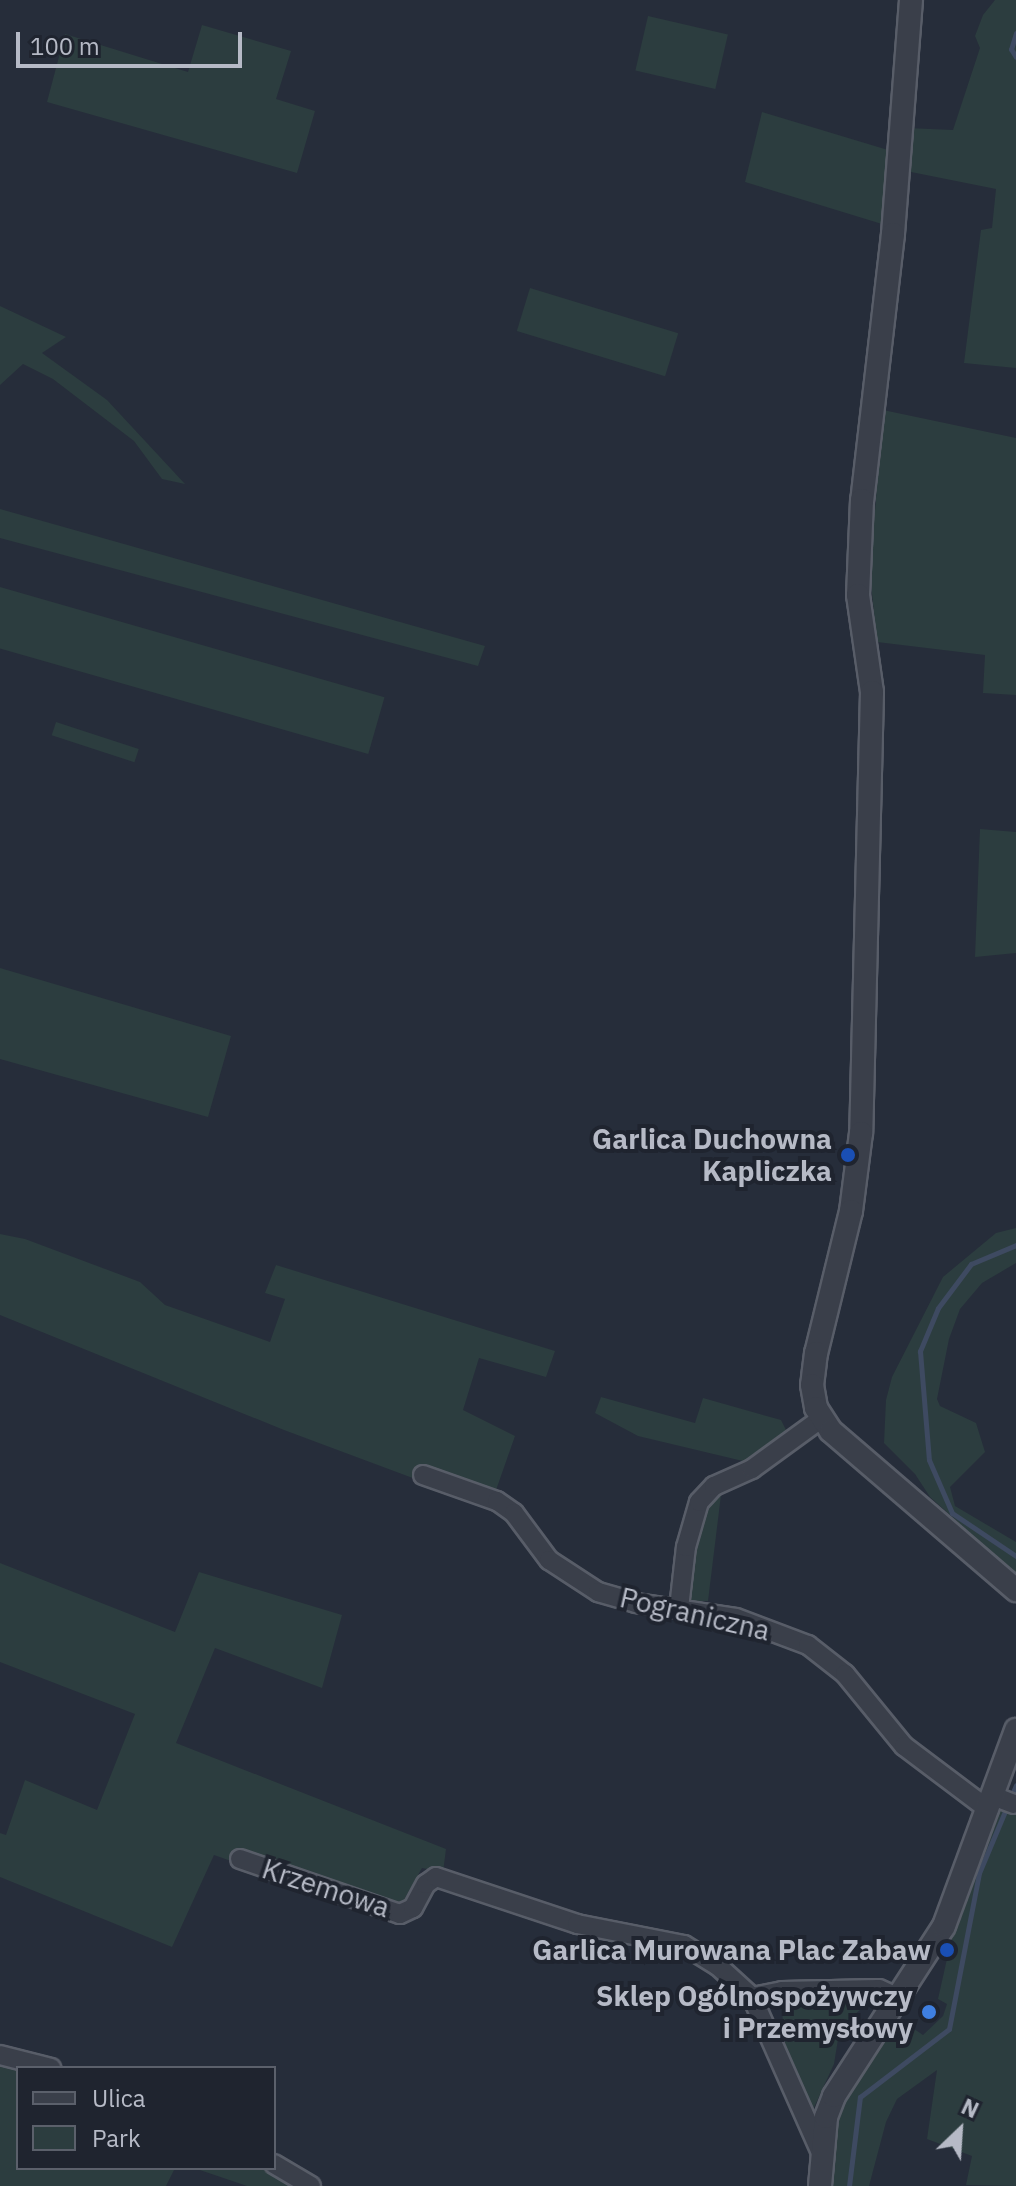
<!DOCTYPE html>
<html>
<head>
<meta charset="utf-8">
<style>
	body { margin:0 }
	#map { position:relative; width:1016px; height:2186px; overflow:hidden; background:#262d3a; font-family:"IBM Plex Sans",sans-serif }
	div>[style] { position:absolute }
	.green>* { inset:0; background:#2c3d3f; transform-origin:0 0 }
	.stream>* { height:5px; margin:-2.5px; padding:0 2.5px; transform-origin:2.5px; border-radius:2.5px; background:#3e4a61 }
	.roads { filter:drop-shadow(2px 0 #585d68) drop-shadow(-2px 0 #585d68) drop-shadow(0 2px #585d68) drop-shadow(0 -2px #585d68) }
	.minor>* { height:18px; margin:-9px; padding:0 9px; transform-origin:9px; border-radius:9px; background:#3a3f4a }
	.tertiary>* { height:22px; margin:-11px; padding:0 11px; transform-origin:11px; border-radius:11px; background:#3a3f4a }
	.dots>* { width:22px; height:22px; translate:-50% -50%; box-sizing:border-box; border:4px solid #1f242f; border-radius:50% }
	span { translate:-50% -50%; white-space:nowrap; text-align:center; line-height:1.15; -webkit-text-stroke:8px #1f242f; paint-order:stroke }
	.poi-label { font-size:28px; color:#b6bac6; font-weight:700 }
	.right { translate:-100% -50%; text-align:right }
	.street-label { font-size:28px; color:#b6bac6 }
	.legend { position:absolute; left:16px; top:2066px; width:260px; height:104px; box-sizing:border-box; background:#1f242f; border:2px solid #5b606b; margin:0; padding:10px 14px; list-style:none; font-size:24px; color:#b6bac6 }
	.legend li { display:flex; align-items:center; gap:16px; height:40px }
	.legend b { width:40px; border:2px solid #5b606b }
	.north { position:absolute; left:920px; top:2090px; width:80px; height:80px; -webkit-text-stroke:6px #1f242f; paint-order:stroke; rotate:25deg; font-size:22px; font-weight:700; line-height:32px; text-align:center; color:#b6bac6 }
	.north::after { content:''; display:block; margin:auto; width:28px; height:36px; background:#b6bac6; clip-path:polygon(50% 0,100% 100%,50% 72%,0 100%) }
	.scale { position:absolute; left:16px; top:32px; width:226px; height:36px; box-sizing:border-box; border:4px solid #b6bac6; border-top:0; padding-left:10px; font-size:24px; line-height:28px; white-space:nowrap; color:#b6bac6; -webkit-text-stroke:6px #1f242f; paint-order:stroke }
</style>
</head>
<body>
<div id="map">
	<div class="green">
		<i style="clip-path:polygon(995px 0,1016px 0,1016px 368px,964px 363px,981px 230px,992px 228px,996px 189px,906px 171px,907px 128px,953px 130px,980px 48px,975px 36px,983px 15px)"></i>
		<i style="left:648px;top:16px;width:82px;height:56px;rotate:13deg"></i>
		<i style="clip-path:polygon(202px 25px,291px 51px,276px 99px,315px 111px,297px 173px,47px 102px,65px 34px,188px 72px)"></i>
		<i style="clip-path:polygon(762px 112px,888px 150px,882px 224px,745px 182px)"></i>
		<i style="left:530px;top:288px;width:155px;height:45px;rotate:17deg"></i>
		<i style="clip-path:polygon(0 306px,66px 337px,42px 353px,107px 400px,185px 484px,162px 479px,134px 441px,53px 379px,23px 364px,0 385px)"></i>
		<i style="clip-path:polygon(883px 410px,1016px 438px,1016px 695px,983px 693px,985px 655px,877px 642px,870px 574px)"></i>
		<i style="clip-path:polygon(0 509px,485px 646px,478px 666px,0 538px)"></i>
		<i style="left:0;top:587px;width:400px;height:59px;rotate:16deg"></i>
		<i style="left:56px;top:722px;width:87px;height:14px;rotate:18deg"></i>
		<i style="clip-path:polygon(980px 829px,1016px 832px,1016px 953px,975px 957px)"></i>
		<i style="clip-path:polygon(0 968px,231px 1036px,208px 1117px,0 1059px)"></i>
		<i style="clip-path:polygon(1016px 1228px,1016px 1263px,982px 1283px,960px 1309px,949px 1339px,937px 1399px,940px 1406px,976px 1423px,985px 1452px,950px 1487px,955px 1506px,1016px 1542px,1016px 1574px,930px 1497px,915px 1474px,884px 1443px,886px 1400px,892px 1377px,943px 1277px,996px 1233px)"></i>
		<i style="clip-path:polygon(0 1234px,25px 1239px,140px 1282px,165px 1305px,270px 1342px,285px 1299px,265px 1293px,276px 1265px,555px 1351px,546px 1377px,479px 1358px,463px 1410px,515px 1436px,495px 1493px,418px 1480px,284px 1430px,0 1315px)"></i>
		<i style="clip-path:polygon(601px 1397px,695px 1423px,703px 1398px,781px 1420px,790px 1438px,747px 1462px,638px 1436px,595px 1413px)"></i>
		<i style="clip-path:polygon(721px 1495px,708px 1601px,685px 1601px,705px 1503px)"></i>
		<i style="clip-path:polygon(0 1563px,175px 1632px,199px 1572px,342px 1615px,322px 1688px,215px 1648px,176px 1743px,446px 1849px,443px 1872px,422px 1868px,400px 1907px,388px 1907px,236px 1849px,231px 1861px,214px 1855px,172px 1947px,0 1877px,0 1833px,6px 1835px,25px 1780px,97px 1810px,135px 1714px,0 1662px)"></i>
		<i style="clip-path:polygon(997px 1806px,1016px 1814px,1016px 2186px,966px 2185px,972px 2156px,927px 2139px,937px 2070px,897px 2099px,886px 2122px,869px 2186px,832px 2186px,837px 2123px,847px 2095px,895px 2016px,923px 2035px,943px 2016px,947px 2004px,938px 1999px,955px 1923px)"></i>
		<i style="clip-path:polygon(874px 1998px,840px 2027px,834px 2064px,811px 2114px,786px 2055px,781px 2000px)"></i>
		<i style="clip-path:polygon(0 2060px,18px 2068px,18px 2168px,175px 2168px,166px 2186px,0 2186px)"></i>
		<i style="clip-path:polygon(194px 2168px,268px 2168px,297px 2186px,247px 2186px)"></i>
	</div>
	<div class="stream">
		<i style="left:1016px;top:33px;width:17px;rotate:107deg"></i>
		<i style="left:1011px;top:49px;width:9px;rotate:58deg"></i>
		<i style="left:1016px;top:1245px;width:49px;rotate:157.1deg"></i>
		<i style="left:971px;top:1264px;width:55px;rotate:126.9deg"></i>
		<i style="left:938px;top:1308px;width:47px;rotate:112.7deg"></i>
		<i style="left:920px;top:1351px;width:109px;rotate:85.3deg"></i>
		<i style="left:929px;top:1460px;width:58px;rotate:66.5deg"></i>
		<i style="left:952px;top:1513px;width:77px;rotate:33.9deg"></i>
		<i style="left:849px;top:2186px;width:90px;rotate:-83deg"></i>
		<i style="left:860px;top:2097px;width:112px;rotate:-37.4deg"></i>
		<i style="left:949px;top:2029px;width:159px;rotate:-79.1deg"></i>
		<i style="left:979px;top:1873px;width:95px;rotate:-67.2deg"></i>
	</div>
	<div class="roads">
		<div class="minor">
			<i style="left:423px;top:1475px;width:78px;rotate:19.4deg"></i>
			<i style="left:497px;top:1501px;width:21px;rotate:35deg"></i>
			<i style="left:514px;top:1513px;width:59px;rotate:53.3deg"></i>
			<i style="left:549px;top:1560px;width:59px;rotate:33.1deg"></i>
			<i style="left:598px;top:1592px;width:40px;rotate:16deg"></i>
			<i style="left:636px;top:1603px;width:101px;rotate:8.5deg"></i>
			<i style="left:736px;top:1618px;width:77px;rotate:20.6deg"></i>
			<i style="left:808px;top:1645px;width:47px;rotate:38.1deg"></i>
			<i style="left:845px;top:1674px;width:93px;rotate:50.7deg"></i>
			<i style="left:904px;top:1746px;width:106px;rotate:37deg"></i>
			<i style="left:679px;top:1608px;width:61px;rotate:-83.5deg"></i>
			<i style="left:686px;top:1547px;width:47px;rotate:-73.9deg"></i>
			<i style="left:699px;top:1502px;width:22px;rotate:-47deg"></i>
			<i style="left:714px;top:1486px;width:42px;rotate:-24.1deg"></i>
			<i style="left:752px;top:1469px;width:87px;rotate:-36.1deg"></i>
			<i style="left:993px;top:1796px;width:22px;rotate:21deg"></i>
			<i style="left:240px;top:1859px;width:169px;rotate:19deg"></i>
			<i style="left:400px;top:1914px;width:14px;rotate:-25deg"></i>
			<i style="left:413px;top:1908px;width:27px;rotate:-62deg"></i>
			<i style="left:426px;top:1884px;width:12px;rotate:-35deg"></i>
			<i style="left:436px;top:1877px;width:149px;rotate:18.4deg"></i>
			<i style="left:577px;top:1924px;width:109px;rotate:11.1deg"></i>
			<i style="left:684px;top:1945px;width:40px;rotate:32deg"></i>
			<i style="left:718px;top:1966px;width:46px;rotate:42.4deg"></i>
			<i style="left:752px;top:1997px;width:173px;rotate:66.1deg"></i>
			<i style="left:752px;top:1997px;width:31px;rotate:-11deg"></i>
			<i style="left:782px;top:1991px;width:97px;rotate:-1.2deg"></i>
			<i style="left:879px;top:1989px;width:20px;rotate:24deg"></i>
			<i style="left:0;top:2055px;width:53px;rotate:14.3deg"></i>
			<i style="left:274px;top:2164px;width:43px;rotate:30.7deg"></i>
		</div>
		<div class="tertiary">
			<i style="left:911px;top:0;width:235px;rotate:94.4deg"></i>
			<i style="left:893px;top:234px;width:268px;rotate:96.6deg"></i>
			<i style="left:862px;top:500px;width:95px;rotate:92.4deg"></i>
			<i style="left:858px;top:595px;width:98px;rotate:81.8deg"></i>
			<i style="left:872px;top:692px;width:441px;rotate:91.4deg"></i>
			<i style="left:861px;top:1133px;width:79px;rotate:97.3deg"></i>
			<i style="left:851px;top:1211px;width:146px;rotate:103.8deg"></i>
			<i style="left:816px;top:1353px;width:32px;rotate:97deg"></i>
			<i style="left:812px;top:1385px;width:23px;rotate:80deg"></i>
			<i style="left:816px;top:1408px;width:27px;rotate:57deg"></i>
			<i style="left:831px;top:1431px;width:244px;rotate:40.7deg"></i>
			<i style="left:820px;top:2186px;width:69px;rotate:-85deg"></i>
			<i style="left:826px;top:2117px;width:22px;rotate:-69deg"></i>
			<i style="left:834px;top:2096px;width:202px;rotate:-57.1deg"></i>
			<i style="left:944px;top:1926px;width:209px;rotate:-69.8deg"></i>
		</div>
	</div>
	<div class="dots">
		<i style="left:848px;top:1155px;background:#1a4fb4"></i>
		<i style="left:947px;top:1950px;background:#1a4fb4"></i>
		<i style="left:929px;top:2012px;background:#3f7fe0"></i>
	</div>
	<div class="poi-label">
		<span class="right" style="left:832px;top:1155px">Garlica Duchowna<br>Kapliczka</span>
		<span class="right" style="left:931px;top:1950px">Garlica Murowana Plac Zabaw</span>
		<span class="right" style="left:913px;top:2012px">Sklep Ogólnospożywczy<br>i Przemysłowy</span>
	</div>
	<div class="street-label">
		<span style="left:695px;top:1614px;rotate:13deg">Pograniczna</span>
		<span style="left:326px;top:1888px;rotate:18deg">Krzemowa</span>
	</div>
	<ul class="legend">
	<li><b style="height:10px;background:#3a3f4a"></b>Ulica</li>
	<li><b style="height:22px;background:#2c3d3f"></b>Park</li>
	</ul>
	<div class="north">N</div>
	<div class="scale">100 m</div>
</div>
</body>
</html>
